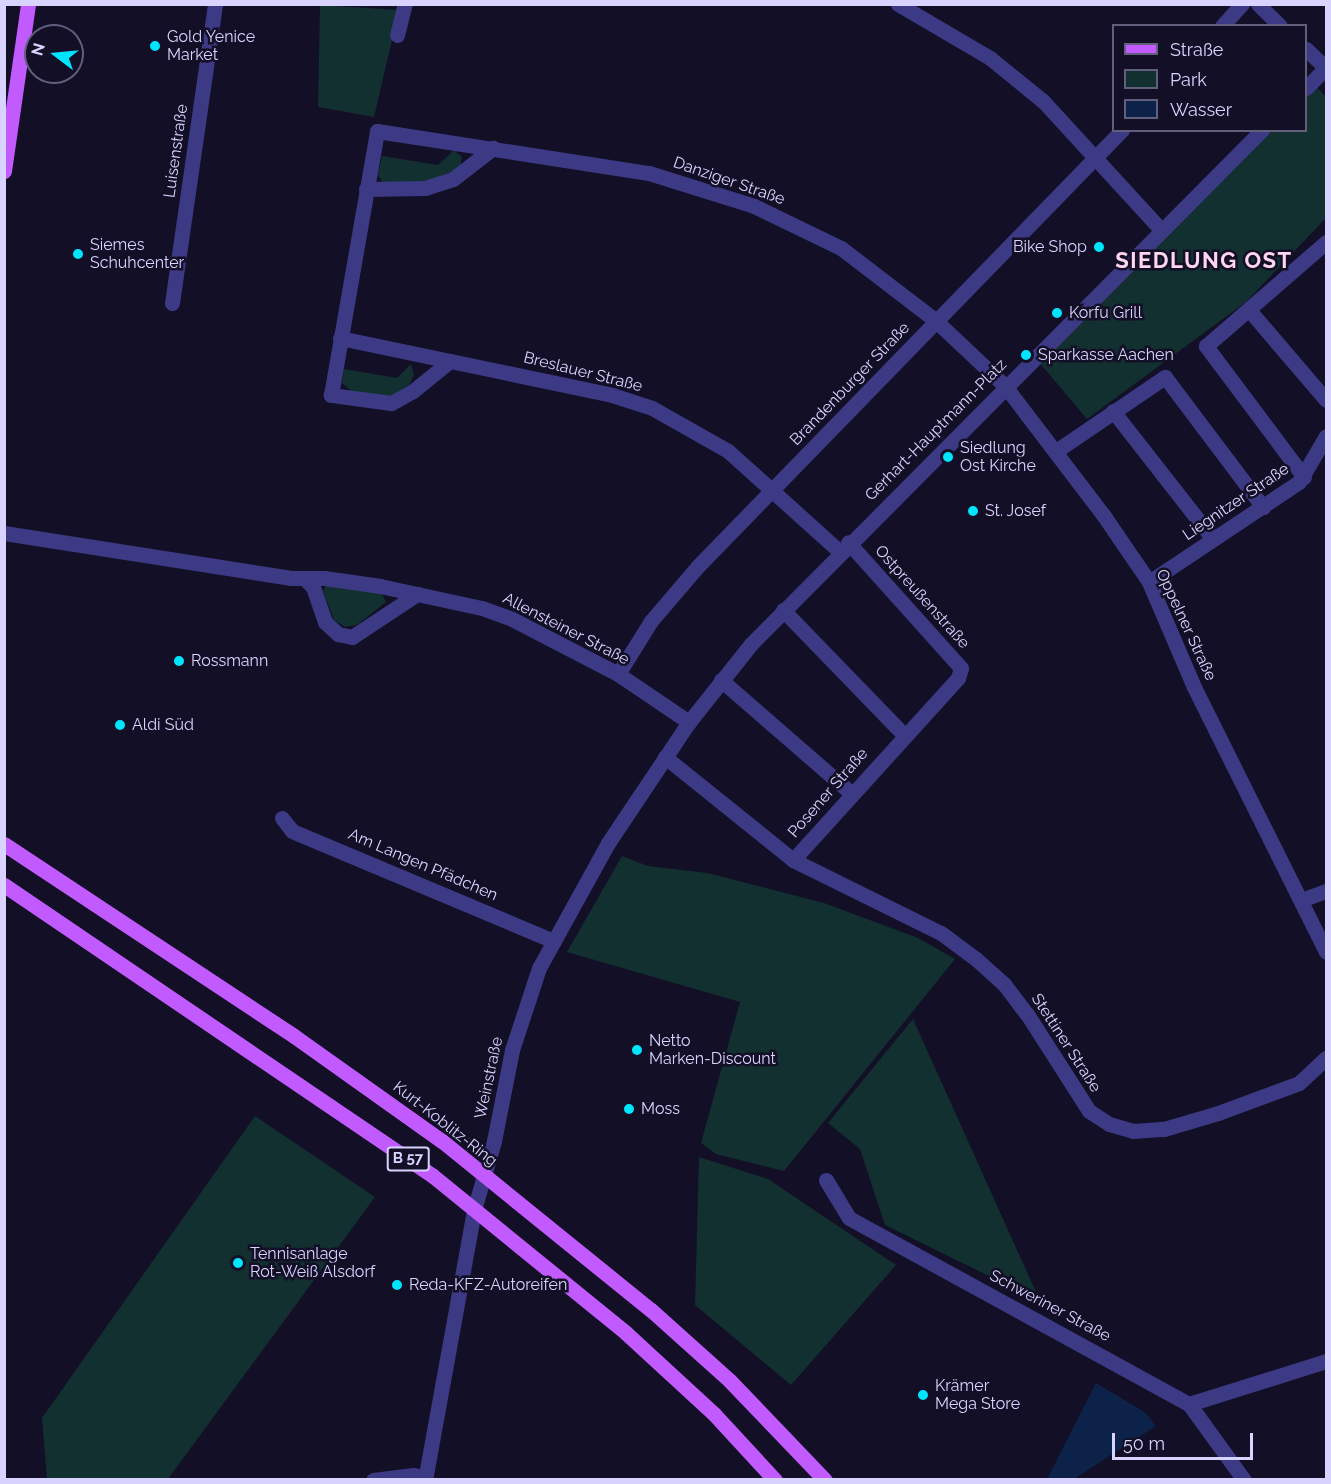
<!DOCTYPE html>
<html>
<head>
<meta charset="utf-8">
<style>
	body { margin:0 }
	#map { position:relative; width:1331px; height:1484px; overflow:hidden; background:#130f26; font-family:Raleway,sans-serif }
	div>[style] { position:absolute }
	.green>* { inset:0; background:#12302f }
	.water>* { inset:0; background:#0c2248 }
	.minor>* { height:15px; margin:-7.5px; padding:0 7.5px; transform-origin:7.5px; border-radius:7.5px; background:#3d3a85 }
	.major>* { height:15px; margin:-7.5px; padding:0 7.5px; transform-origin:7.5px; border-radius:7.5px; background:#c25bff }
	.dots>* { width:16px; height:16px; translate:-50% -50%; box-sizing:border-box; border:3px solid #130f26; border-radius:50% }
	span { translate:-50% -50%; white-space:nowrap; text-align:center; line-height:1.15; -webkit-text-stroke:5px #130f26; paint-order:stroke }
	.shield-label span { padding:2px 4px; background:#130f26; border:2px solid; border-radius:4px; -webkit-text-stroke-width:0 }
	.shield-label { font-size:15px; color:#d9d4ff; font-weight:700 }
	.poi-label { font-size:16px; color:#d9d4ff }
	.left { translate:0 -50%; text-align:left }
	.right { translate:-100% -50%; text-align:right }
	.street-label { font-size:16px; color:#d9d4ff }
	.district-label { font-size:22px; color:#ffd6f0; font-weight:700; letter-spacing:1.5px }
	.frame { position:absolute; inset:0; border:6px solid #d9d4ff; pointer-events:none }
	.legend { position:absolute; left:1112px; top:24px; width:195px; height:108px; box-sizing:border-box; background:#130f26; border:2px solid #625e7d; margin:0; padding:8px 10px; list-style:none; font-size:18px; color:#d9d4ff }
	.legend li { display:flex; align-items:center; gap:12px; height:30px }
	.legend b { width:30px; border:2px solid #625e7d }
	.north { position:absolute; left:24px; top:24px; width:60px; height:60px; box-sizing:border-box; background:#130f26; border:2px solid #625e7d; border-radius:50%; rotate:286deg; font-size:16px; font-weight:700; line-height:24px; text-align:center; color:#d9d4ff }
	.north::after { content:''; display:block; margin:auto; width:21px; height:27px; background:#00e5ff; clip-path:polygon(50% 0,100% 100%,50% 72%,0 100%) }
	.scale { position:absolute; left:1112px; top:1433px; width:141px; height:27px; box-sizing:border-box; border:3px solid #d9d4ff; border-top:0; padding-left:8px; font-size:18px; line-height:21px; white-space:nowrap; color:#d9d4ff; -webkit-text-stroke:4px #130f26; paint-order:stroke }
</style>
</head>
<body>
<div id="map">
	<div class="green">
		<i style="clip-path:polygon(320px 5px,399px 10px,374px 117px,318px 107px)"></i>
		<i style="clip-path:polygon(1314px 84px,1326px 97px,1326px 218px,1246px 302px,1087px 419px,1038px 361px,1266px 131px,1306px 130px,1306px 92px)"></i>
		<i style="clip-path:polygon(454px 150px,462px 157px,460px 169px,424px 182px,383px 183px,378px 175px,382px 156px,438px 165px)"></i>
		<i style="clip-path:polygon(411px 364px,414px 375px,409px 385px,389px 397px,355px 394px,342px 383px,344px 369px,397px 378px)"></i>
		<i style="clip-path:polygon(328px 582px,381px 592px,386px 602px,357px 625px,345px 627px,334px 620px,323px 591px)"></i>
		<i style="clip-path:polygon(622px 856px,648px 866px,707px 873px,824px 903px,918px 938px,955px 959px,784px 1171px,716px 1154px,701px 1143px,740px 1002px,567px 952px)"></i>
		<i style="clip-path:polygon(913px 1019px,1040px 1301px,885px 1225px,860px 1149px,828px 1123px)"></i>
		<i style="clip-path:polygon(255px 1116px,375px 1197px,168px 1479px,47px 1479px,42px 1418px)"></i>
		<i style="clip-path:polygon(699px 1157px,768px 1179px,896px 1265px,791px 1385px,695px 1305px)"></i>
	</div>
	<div class="water">
		<i style="clip-path:polygon(1096px 1383px,1146px 1413px,1156px 1426px,1074px 1479px,1047px 1479px)"></i>
	</div>
	<div class="minor">
		<i style="left:898px;top:4px;width:107px;rotate:30.4deg"></i>
		<i style="left:990px;top:58px;width:68px;rotate:39.1deg"></i>
		<i style="left:1043px;top:101px;width:175px;rotate:47.5deg"></i>
		<i style="left:1258px;top:4px;width:31px;rotate:45deg"></i>
		<i style="left:1222px;top:26px;width:30px;rotate:-48deg"></i>
		<i style="left:397px;top:35px;width:32px;rotate:-76deg"></i>
		<i style="left:1306px;top:49px;width:28px;rotate:44deg"></i>
		<i style="left:1306px;top:88px;width:29px;rotate:-46deg"></i>
		<i style="left:366px;top:189px;width:59px;rotate:-1deg"></i>
		<i style="left:425px;top:188px;width:29px;rotate:-18deg"></i>
		<i style="left:453px;top:179px;width:51px;rotate:-37.8deg"></i>
		<i style="left:172px;top:303px;width:302px;rotate:-81.8deg"></i>
		<i style="left:1250px;top:311px;width:117px;rotate:49.5deg"></i>
		<i style="left:340px;top:338px;width:278px;rotate:11.8deg"></i>
		<i style="left:612px;top:395px;width:42px;rotate:18deg"></i>
		<i style="left:652px;top:408px;width:87px;rotate:29.5deg"></i>
		<i style="left:728px;top:451px;width:149px;rotate:42deg"></i>
		<i style="left:450px;top:361px;width:48px;rotate:141deg"></i>
		<i style="left:413px;top:391px;width:25px;rotate:151deg"></i>
		<i style="left:391px;top:403px;width:61px;rotate:-172.4deg"></i>
		<i style="left:331px;top:395px;width:268px;rotate:-80.1deg"></i>
		<i style="left:377px;top:131px;width:275px;rotate:8.8deg"></i>
		<i style="left:649px;top:173px;width:110px;rotate:17.4deg"></i>
		<i style="left:754px;top:206px;width:97px;rotate:25.8deg"></i>
		<i style="left:841px;top:248px;width:120px;rotate:37.5deg"></i>
		<i style="left:936px;top:321px;width:95px;rotate:43.3deg"></i>
		<i style="left:1005px;top:386px;width:163px;rotate:52.7deg"></i>
		<i style="left:1104px;top:516px;width:80px;rotate:55.7deg"></i>
		<i style="left:1149px;top:582px;width:114px;rotate:66.8deg"></i>
		<i style="left:1194px;top:687px;width:296px;rotate:63.5deg"></i>
		<i style="left:1113px;top:411px;width:162px;rotate:52deg"></i>
		<i style="left:1056px;top:451px;width:132px;rotate:-34.2deg"></i>
		<i style="left:1165px;top:377px;width:163px;rotate:53deg"></i>
		<i style="left:1304px;top:477px;width:164px;rotate:-126.8deg"></i>
		<i style="left:1206px;top:346px;width:159px;rotate:-40.9deg"></i>
		<i style="left:4px;top:533px;width:291px;rotate:8.9deg"></i>
		<i style="left:291px;top:578px;width:33px"></i>
		<i style="left:324px;top:578px;width:57px;rotate:8.1deg"></i>
		<i style="left:380px;top:586px;width:104px;rotate:12.2deg"></i>
		<i style="left:482px;top:608px;width:32px;rotate:20deg"></i>
		<i style="left:512px;top:619px;width:119px;rotate:27.4deg"></i>
		<i style="left:618px;top:674px;width:86px;rotate:34.1deg"></i>
		<i style="left:305px;top:579px;width:11px;rotate:45deg"></i>
		<i style="left:313px;top:587px;width:37px;rotate:71deg"></i>
		<i style="left:325px;top:622px;width:18px;rotate:43deg"></i>
		<i style="left:338px;top:634px;width:14px;rotate:12deg"></i>
		<i style="left:352px;top:637px;width:78px;rotate:-33.5deg"></i>
		<i style="left:1149px;top:582px;width:180px;rotate:-33.7deg"></i>
		<i style="left:1299px;top:482px;width:53px;rotate:-59.6deg"></i>
		<i style="left:783px;top:610px;width:174px;rotate:45.9deg"></i>
		<i style="left:618px;top:674px;width:62px;rotate:-58.1deg"></i>
		<i style="left:651px;top:621px;width:72px;rotate:-49.5deg"></i>
		<i style="left:698px;top:566px;width:608px;rotate:-45.8deg"></i>
		<i style="left:721px;top:680px;width:172px;rotate:41deg"></i>
		<i style="left:665px;top:757px;width:164px;rotate:38.8deg"></i>
		<i style="left:793px;top:860px;width:165px;rotate:26.3deg"></i>
		<i style="left:941px;top:933px;width:44px;rotate:36.6deg"></i>
		<i style="left:976px;top:959px;width:38px;rotate:42deg"></i>
		<i style="left:1004px;top:984px;width:38px;rotate:53deg"></i>
		<i style="left:1027px;top:1014px;width:115px;rotate:57.4deg"></i>
		<i style="left:1089px;top:1111px;width:24px;rotate:33deg"></i>
		<i style="left:1109px;top:1124px;width:25px;rotate:16deg"></i>
		<i style="left:1133px;top:1131px;width:31px;rotate:-4deg"></i>
		<i style="left:1164px;top:1129px;width:56px;rotate:-16.5deg"></i>
		<i style="left:1218px;top:1113px;width:86px;rotate:-20.3deg"></i>
		<i style="left:1299px;top:1083px;width:37px;rotate:-43deg"></i>
		<i style="left:282px;top:818px;width:16px;rotate:52deg"></i>
		<i style="left:292px;top:831px;width:284px;rotate:22.8deg"></i>
		<i style="left:793px;top:860px;width:246px;rotate:-47.8deg"></i>
		<i style="left:958px;top:678px;width:10px;rotate:-73deg"></i>
		<i style="left:961px;top:668px;width:169px;rotate:-131.9deg"></i>
		<i style="left:1301px;top:900px;width:27px;rotate:-20deg"></i>
		<i style="left:826px;top:1180px;width:44px;rotate:58.8deg"></i>
		<i style="left:849px;top:1218px;width:388px;rotate:28.7deg"></i>
		<i style="left:1189px;top:1404px;width:94px;rotate:54.1deg"></i>
		<i style="left:1189px;top:1404px;width:144px;rotate:-17.4deg"></i>
		<i style="left:373px;top:1480px;width:41px;rotate:-7deg"></i>
		<i style="left:414px;top:1475px;width:11px;rotate:15deg"></i>
		<i style="left:425px;top:1480px;width:274px;rotate:-79.7deg"></i>
		<i style="left:474px;top:1210px;width:72px;rotate:-73.8deg"></i>
		<i style="left:494px;top:1141px;width:93px;rotate:-78.8deg"></i>
		<i style="left:512px;top:1050px;width:86px;rotate:-71.8deg"></i>
		<i style="left:539px;top:968px;width:143px;rotate:-61.1deg"></i>
		<i style="left:608px;top:843px;width:146px;rotate:-56.2deg"></i>
		<i style="left:689px;top:722px;width:100px;rotate:-51.5deg"></i>
		<i style="left:751px;top:644px;width:725px;rotate:-45.17deg"></i>
	</div>
	<div class="major">
		<i style="left:4px;top:171px;width:169px;rotate:-81.8deg"></i>
		<i style="left:4px;top:844px;width:348px;rotate:33.5deg"></i>
		<i style="left:294px;top:1036px;width:181px;rotate:35.4deg"></i>
		<i style="left:442px;top:1141px;width:269px;rotate:39deg"></i>
		<i style="left:651px;top:1310px;width:106px;rotate:41.9deg"></i>
		<i style="left:730px;top:1381px;width:137px;rotate:46.2deg"></i>
		<i style="left:4px;top:885px;width:518px;rotate:34.15deg"></i>
		<i style="left:433px;top:1176px;width:249px;rotate:39.1deg"></i>
		<i style="left:626px;top:1333px;width:120px;rotate:42.6deg"></i>
		<i style="left:714px;top:1414px;width:90px;rotate:47.3deg"></i>
	</div>
	<div class="dots">
		<i style="left:155px;top:46px;background:#00e5ff"></i>
		<i style="left:1099px;top:247px;background:#00e5ff"></i>
		<i style="left:78px;top:254px;background:#00e5ff"></i>
		<i style="left:1057px;top:313px;background:#00e5ff"></i>
		<i style="left:1026px;top:355px;background:#00e5ff"></i>
		<i style="left:948px;top:457px;background:#00e5ff"></i>
		<i style="left:973px;top:511px;background:#00e5ff"></i>
		<i style="left:179px;top:661px;background:#00e5ff"></i>
		<i style="left:120px;top:725px;background:#00e5ff"></i>
		<i style="left:637px;top:1050px;background:#00e5ff"></i>
		<i style="left:629px;top:1109px;background:#00e5ff"></i>
		<i style="left:238px;top:1263px;background:#00e5ff"></i>
		<i style="left:397px;top:1285px;background:#00e5ff"></i>
		<i style="left:923px;top:1395px;background:#00e5ff"></i>
	</div>
	<div class="shield-label">
		<span style="left:408px;top:1159px">B 57</span>
	</div>
	<div class="poi-label">
		<span class="left" style="left:167px;top:46px">Gold Yenice<br>Market</span>
		<span class="left" style="left:90px;top:254px">Siemes<br>Schuhcenter</span>
		<span class="right" style="left:1087px;top:247px">Bike Shop</span>
		<span class="left" style="left:1069px;top:313px">Korfu Grill</span>
		<span class="left" style="left:1038px;top:355px">Sparkasse Aachen</span>
		<span class="left" style="left:960px;top:457px">Siedlung<br>Ost Kirche</span>
		<span class="left" style="left:985px;top:511px">St. Josef</span>
		<span class="left" style="left:191px;top:661px">Rossmann</span>
		<span class="left" style="left:132px;top:725px">Aldi Süd</span>
		<span class="left" style="left:649px;top:1050px">Netto<br>Marken-Discount</span>
		<span class="left" style="left:641px;top:1109px">Moss</span>
		<span class="left" style="left:250px;top:1263px">Tennisanlage<br>Rot-Weiß Alsdorf</span>
		<span class="left" style="left:409px;top:1285px">Reda-KFZ-Autoreifen</span>
		<span class="left" style="left:935px;top:1395px">Krämer<br>Mega Store</span>
	</div>
	<div class="street-label">
		<span style="left:176px;top:151px;rotate:-82deg">Luisenstraße</span>
		<span style="left:729px;top:181px;rotate:19deg">Danziger Straße</span>
		<span style="left:583px;top:372px;rotate:14deg">Breslauer Straße</span>
		<span style="left:850px;top:384px;rotate:-46deg">Brandenburger Straße</span>
		<span style="left:936px;top:430px;rotate:-45deg">Gerhart-Hauptmann-Platz</span>
		<span style="left:1236px;top:502px;rotate:-34deg">Liegnitzer Straße</span>
		<span style="left:922px;top:597px;rotate:48deg">Ostpreußenstraße</span>
		<span style="left:1186px;top:625px;rotate:65deg">Oppelner Straße</span>
		<span style="left:566px;top:629px;rotate:27deg">Allensteiner Straße</span>
		<span style="left:828px;top:793px;rotate:-49deg">Posener Straße</span>
		<span style="left:423px;top:865px;rotate:23deg">Am Langen Pfädchen</span>
		<span style="left:1066px;top:1043px;rotate:57deg">Stettiner Straße</span>
		<span style="left:489px;top:1078px;rotate:-78deg">Weinstraße</span>
		<span style="left:445px;top:1124px;rotate:38deg">Kurt-Koblitz-Ring</span>
		<span style="left:1050px;top:1306px;rotate:28deg">Schweriner Straße</span>
	</div>
	<div class="district-label">
		<span style="left:1204px;top:261px">SIEDLUNG OST</span>
	</div>
	<div class="frame"></div>
	<ul class="legend">
	<li><b style="height:8px;background:#c25bff"></b>Straße</li>
	<li><b style="height:16px;background:#12302f"></b>Park</li>
	<li><b style="height:16px;background:#0c2248"></b>Wasser</li>
	</ul>
	<div class="north">N</div>
	<div class="scale">50 m</div>
</div>
</body>
</html>
